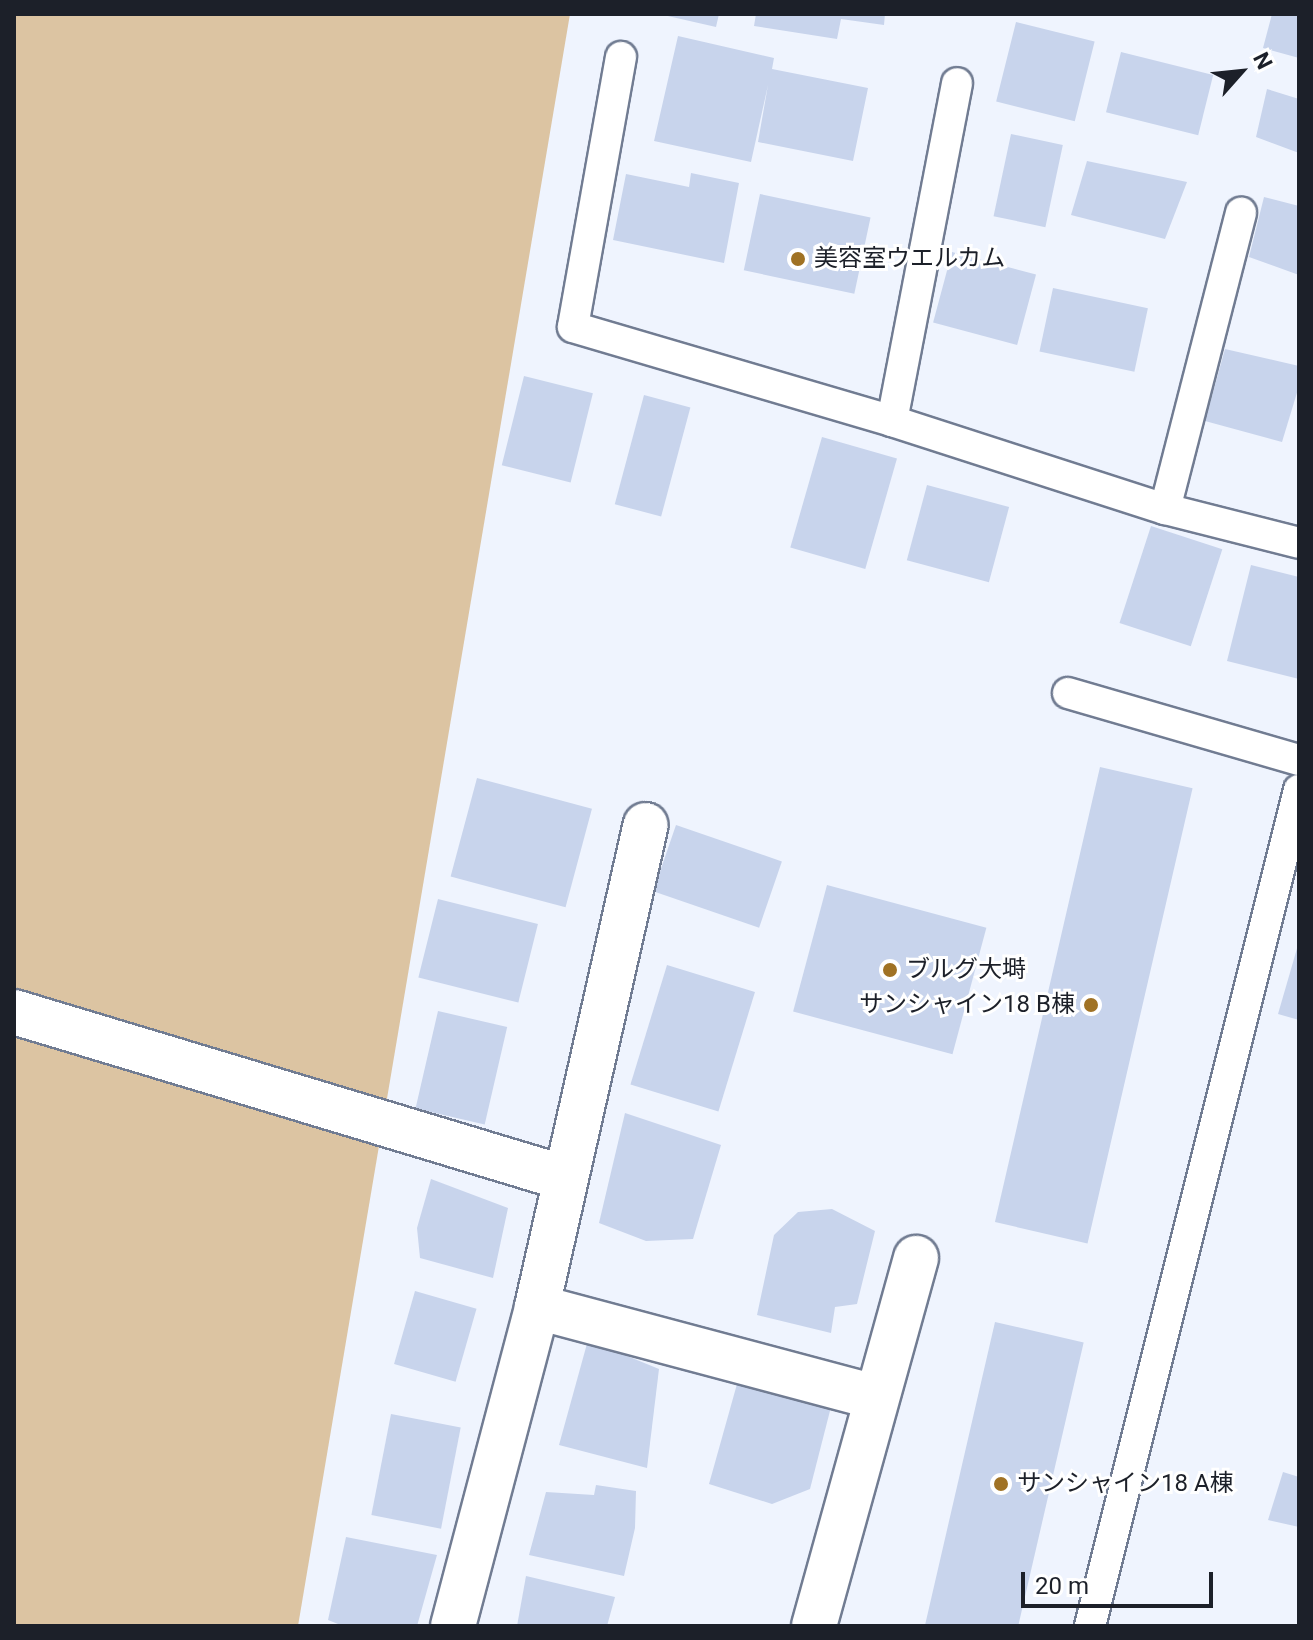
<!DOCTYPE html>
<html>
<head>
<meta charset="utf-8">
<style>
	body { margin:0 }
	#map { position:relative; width:1313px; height:1640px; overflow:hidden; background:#eff4fe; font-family:Roboto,"Noto Sans JP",sans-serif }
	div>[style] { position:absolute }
	.green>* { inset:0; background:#dcc4a2 }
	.building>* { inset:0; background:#c8d4ec; transform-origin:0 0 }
	.roads { filter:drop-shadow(2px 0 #717c92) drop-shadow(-2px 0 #717c92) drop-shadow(0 2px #717c92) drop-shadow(0 -2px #717c92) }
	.lane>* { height:30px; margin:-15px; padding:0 15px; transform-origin:15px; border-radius:15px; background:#fff }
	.street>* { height:44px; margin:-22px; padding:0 22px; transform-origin:22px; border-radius:22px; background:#fff }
	.dots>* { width:22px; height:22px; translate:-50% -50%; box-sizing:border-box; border:4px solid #fff; border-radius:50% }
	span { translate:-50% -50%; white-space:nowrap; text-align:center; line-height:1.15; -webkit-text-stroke:6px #fff; paint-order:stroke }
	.poi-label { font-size:24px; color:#1c2029 }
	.left { translate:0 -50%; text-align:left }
	.right { translate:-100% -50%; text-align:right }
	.frame { position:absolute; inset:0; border:16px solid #1c2029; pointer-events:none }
	.north { position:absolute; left:1201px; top:32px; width:80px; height:80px; -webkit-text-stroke:6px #fff; paint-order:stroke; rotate:63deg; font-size:22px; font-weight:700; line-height:32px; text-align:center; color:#1c2029 }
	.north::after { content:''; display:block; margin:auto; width:28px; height:36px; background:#1c2029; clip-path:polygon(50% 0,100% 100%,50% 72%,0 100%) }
	.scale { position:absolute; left:1021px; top:1572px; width:192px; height:36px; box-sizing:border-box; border:4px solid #1c2029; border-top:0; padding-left:10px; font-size:24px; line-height:28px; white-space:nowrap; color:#1c2029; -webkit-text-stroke:6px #fff; paint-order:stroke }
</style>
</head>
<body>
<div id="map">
	<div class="green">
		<i style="clip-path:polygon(14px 14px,570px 14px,298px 1626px,14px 1626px)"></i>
	</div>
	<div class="building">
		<i style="clip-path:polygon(659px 14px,719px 14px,716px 27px)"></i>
		<i style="clip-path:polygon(756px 14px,885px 14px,884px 25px,841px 19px,837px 39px,754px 26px)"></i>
		<i style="clip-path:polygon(1272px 14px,1299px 14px,1299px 58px,1263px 48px)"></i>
		<i style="left:1016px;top:22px;width:81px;height:82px;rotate:14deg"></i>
		<i style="clip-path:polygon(678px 36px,774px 58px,772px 69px,868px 88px,853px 161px,758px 142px,768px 85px,751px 162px,654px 141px)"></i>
		<i style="left:1121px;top:52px;width:95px;height:62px;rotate:14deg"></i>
		<i style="clip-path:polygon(1267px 89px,1299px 99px,1299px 153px,1256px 137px)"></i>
		<i style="left:1011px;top:134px;width:53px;height:84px;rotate:12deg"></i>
		<i style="clip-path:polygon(1087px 161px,1187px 182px,1165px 239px,1071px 215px)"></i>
		<i style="clip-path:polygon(691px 173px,739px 183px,724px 263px,613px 240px,626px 174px,689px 187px)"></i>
		<i style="left:760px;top:194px;width:113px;height:78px;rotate:12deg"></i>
		<i style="clip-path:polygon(1264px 197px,1299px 206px,1299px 275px,1249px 257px)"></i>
		<i style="left:952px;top:252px;width:87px;height:73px;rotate:15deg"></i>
		<i style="left:1053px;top:288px;width:97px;height:65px;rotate:12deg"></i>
		<i style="clip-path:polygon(1225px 349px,1299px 366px,1299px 386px,1282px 442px,1205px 421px)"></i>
		<i style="left:524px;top:376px;width:71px;height:92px;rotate:14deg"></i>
		<i style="left:644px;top:395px;width:48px;height:113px;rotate:15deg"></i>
		<i style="left:822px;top:437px;width:78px;height:115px;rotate:16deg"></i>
		<i style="left:927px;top:485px;width:85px;height:78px;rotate:15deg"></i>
		<i style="left:1151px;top:526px;width:75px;height:102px;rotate:18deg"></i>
		<i style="clip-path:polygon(1251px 565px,1299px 577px,1299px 679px,1227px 661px)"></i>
		<i style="left:1100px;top:767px;width:95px;height:467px;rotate:13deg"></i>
		<i style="left:477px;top:778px;width:119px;height:102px;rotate:15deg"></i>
		<i style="left:676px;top:825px;width:112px;height:70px;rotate:19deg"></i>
		<i style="left:827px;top:885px;width:165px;height:131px;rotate:15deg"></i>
		<i style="left:438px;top:899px;width:103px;height:81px;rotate:14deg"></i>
		<i style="clip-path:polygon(1298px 945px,1299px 945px,1299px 1020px,1278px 1014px)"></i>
		<i style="left:667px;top:965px;width:92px;height:125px;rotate:17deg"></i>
		<i style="left:438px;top:1011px;width:71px;height:100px;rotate:13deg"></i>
		<i style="clip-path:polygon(625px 1113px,721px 1145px,693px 1239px,646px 1241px,599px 1223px)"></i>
		<i style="clip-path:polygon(431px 1179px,508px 1208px,493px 1278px,420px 1258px,417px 1228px)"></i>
		<i style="clip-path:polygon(832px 1209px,875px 1231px,857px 1304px,835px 1307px,831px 1333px,757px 1315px,774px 1235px,798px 1212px)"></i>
		<i style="left:415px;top:1291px;width:64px;height:76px;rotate:16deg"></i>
		<i style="left:995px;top:1322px;width:91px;height:314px;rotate:13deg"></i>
		<i style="clip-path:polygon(588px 1340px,659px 1369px,647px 1468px,559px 1445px)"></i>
		<i style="clip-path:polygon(737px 1384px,832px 1403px,810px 1489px,772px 1504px,709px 1484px)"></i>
		<i style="left:391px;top:1414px;width:71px;height:103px;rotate:11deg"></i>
		<i style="clip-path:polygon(1283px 1472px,1299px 1477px,1299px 1527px,1268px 1520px)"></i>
		<i style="clip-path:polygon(596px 1485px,636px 1491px,635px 1528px,624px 1576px,529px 1555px,546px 1492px,594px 1495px)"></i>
		<i style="clip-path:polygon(346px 1537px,437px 1555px,417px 1626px,343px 1626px,328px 1620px)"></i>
		<i style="clip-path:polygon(526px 1576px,615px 1597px,607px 1626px,517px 1626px)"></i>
	</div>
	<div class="roads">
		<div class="lane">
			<i style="left:621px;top:57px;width:274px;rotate:100.1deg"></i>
			<i style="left:573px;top:327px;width:333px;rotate:16.4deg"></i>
			<i style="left:892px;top:421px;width:287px;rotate:17.9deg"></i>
			<i style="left:1165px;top:509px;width:138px;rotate:14.2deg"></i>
			<i style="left:892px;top:421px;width:344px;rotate:-79.1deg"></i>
			<i style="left:1165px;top:509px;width:306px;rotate:-75.6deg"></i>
			<i style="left:1068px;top:693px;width:241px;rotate:16.2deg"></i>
			<i style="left:1090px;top:1626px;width:862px;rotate:-75.96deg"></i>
		</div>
		<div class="street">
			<i style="left:14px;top:1012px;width:575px;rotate:16.77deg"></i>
			<i style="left:537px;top:1307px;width:351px;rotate:14.9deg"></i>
			<i style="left:453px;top:1626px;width:330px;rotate:-75.2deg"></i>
			<i style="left:537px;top:1307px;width:494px;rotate:-77.3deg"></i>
			<i style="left:814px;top:1626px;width:382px;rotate:-74.5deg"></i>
		</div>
	</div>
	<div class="dots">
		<i style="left:798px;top:259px;background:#a07224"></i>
		<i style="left:890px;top:970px;background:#a07224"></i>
		<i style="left:1091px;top:1005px;background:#a07224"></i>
		<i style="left:1001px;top:1484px;background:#a07224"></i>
	</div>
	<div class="poi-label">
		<span class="left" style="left:814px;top:259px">美容室ウエルカム</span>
		<span class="left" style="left:906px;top:970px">ブルグ大塒</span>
		<span class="right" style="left:1075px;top:1005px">サンシャイン18 B棟</span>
		<span class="left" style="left:1017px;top:1484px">サンシャイン18 A棟</span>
	</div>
	<div class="frame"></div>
	<div class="north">N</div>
	<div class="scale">20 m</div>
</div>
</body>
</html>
